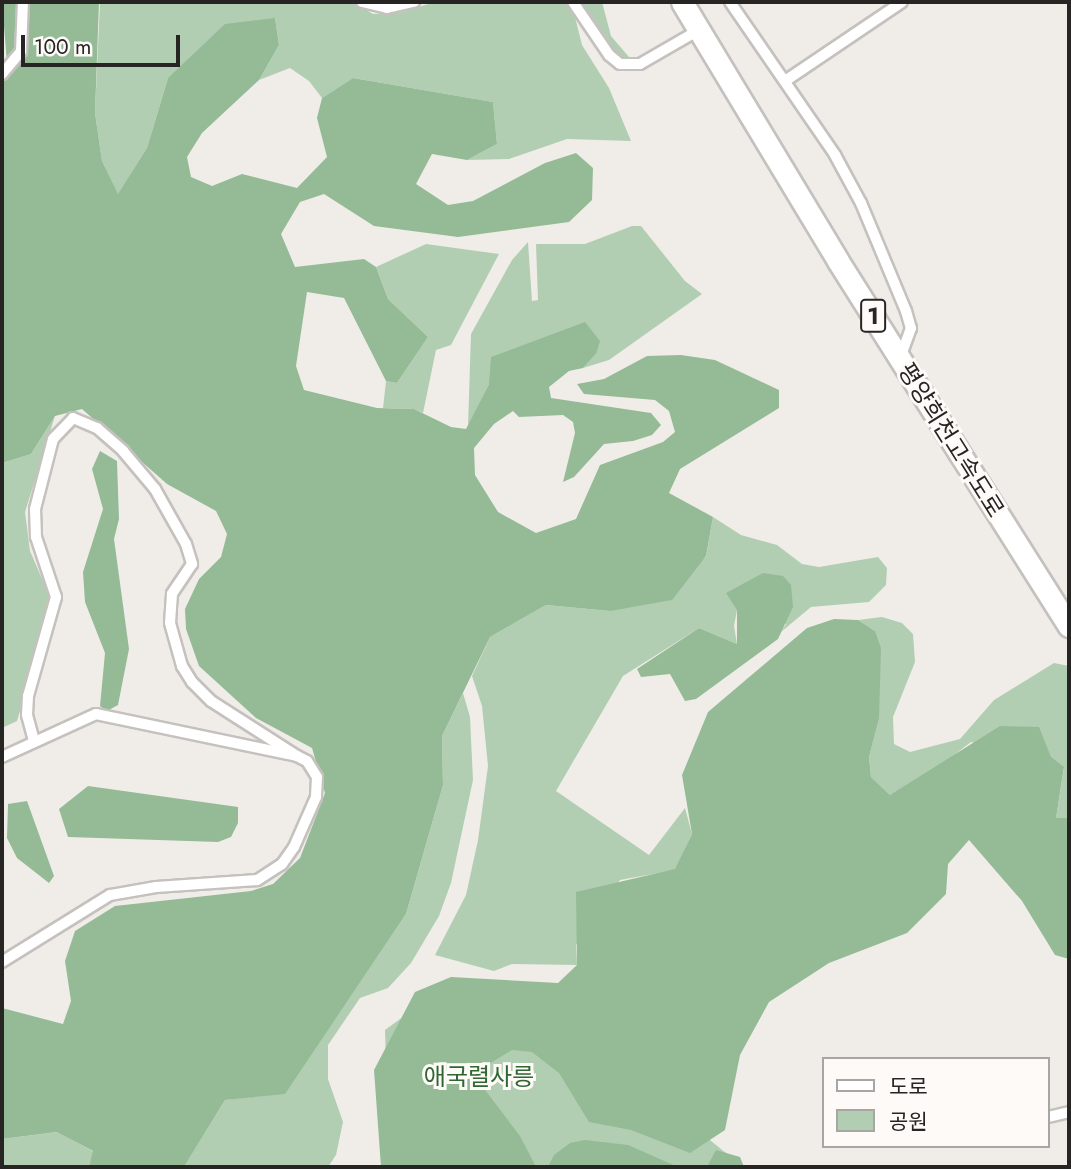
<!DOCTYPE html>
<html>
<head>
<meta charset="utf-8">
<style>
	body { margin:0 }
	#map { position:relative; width:1071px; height:1169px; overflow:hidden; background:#f0ede9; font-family:Jost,"Noto Sans KR",sans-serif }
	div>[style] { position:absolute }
	.green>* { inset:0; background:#b2ceb2 }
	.forest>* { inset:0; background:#94bb95 }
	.roads { filter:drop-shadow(2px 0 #c5c1be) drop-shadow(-2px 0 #c5c1be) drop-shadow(0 2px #c5c1be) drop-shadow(0 -2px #c5c1be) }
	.minor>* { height:10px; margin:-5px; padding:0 5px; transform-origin:5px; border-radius:5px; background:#fff }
	.motorway>* { height:21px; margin:-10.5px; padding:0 10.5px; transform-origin:10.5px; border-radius:10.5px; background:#fff }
	span { translate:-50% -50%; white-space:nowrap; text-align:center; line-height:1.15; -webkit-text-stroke:6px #fefaf7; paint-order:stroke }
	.shield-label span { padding:2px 5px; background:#fefaf7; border:2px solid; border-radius:5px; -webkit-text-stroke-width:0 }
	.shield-label { font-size:23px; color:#262524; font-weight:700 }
	.street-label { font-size:24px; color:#262524 }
	.park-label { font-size:24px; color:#2f6634 }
	.frame { position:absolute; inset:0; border:4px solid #262524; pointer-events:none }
	.legend { position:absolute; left:822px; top:1057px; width:228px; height:91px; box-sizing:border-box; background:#fefaf7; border:2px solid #a8a5a3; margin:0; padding:9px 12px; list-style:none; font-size:21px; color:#262524 }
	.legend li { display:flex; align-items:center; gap:14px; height:35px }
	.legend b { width:35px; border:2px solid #a8a5a3 }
	.scale { position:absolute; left:21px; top:35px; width:159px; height:32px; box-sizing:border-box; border:4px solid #262524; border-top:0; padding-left:9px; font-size:21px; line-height:24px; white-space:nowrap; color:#262524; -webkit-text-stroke:5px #fefaf7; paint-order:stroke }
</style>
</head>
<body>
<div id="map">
	<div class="green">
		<i style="clip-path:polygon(100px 2px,353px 2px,373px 14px,402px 12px,435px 2px,566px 2px,574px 13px,582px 45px,609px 88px,631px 141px,567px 139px,509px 159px,467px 160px,497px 144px,493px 102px,353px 78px,322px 98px,309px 81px,290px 68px,259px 80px,279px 45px,275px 18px,168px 78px,147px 148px,118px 195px,102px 161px,95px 113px)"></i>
		<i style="clip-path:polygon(581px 2px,602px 2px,611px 36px,629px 57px,626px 61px,606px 42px)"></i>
		<i style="clip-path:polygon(632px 226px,641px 226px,685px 281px,702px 294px,609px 360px,583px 368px,596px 354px,489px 384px,468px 426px,471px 334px,512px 260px,528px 242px,532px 301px,538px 300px,536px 244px,585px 244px)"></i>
		<i style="clip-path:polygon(426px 244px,499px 254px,451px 345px,436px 350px,423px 413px,414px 409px,383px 408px,386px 381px,397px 383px,428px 337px,388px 299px,376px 267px)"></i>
		<i style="clip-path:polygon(55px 416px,25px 512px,30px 551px,50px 597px,46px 624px,17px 721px,2px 728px,2px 463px,31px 454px)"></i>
		<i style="clip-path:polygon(713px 517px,741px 535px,777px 545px,802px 564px,819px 567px,878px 557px,887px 568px,886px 585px,869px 602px,811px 607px,781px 632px,786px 624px,737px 610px,734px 626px,737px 644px,699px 628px,623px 676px,556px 791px,649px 855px,685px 808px,692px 834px,675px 870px,620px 880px,576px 945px,577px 965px,512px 964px,494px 971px,435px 955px,466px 895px,478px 840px,488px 766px,482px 706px,472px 676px,490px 637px,546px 605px,610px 611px,706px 557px)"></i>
		<i style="clip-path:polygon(882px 617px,902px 623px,913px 634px,915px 662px,893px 717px,894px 744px,910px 752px,960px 739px,994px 700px,1054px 663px,1069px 666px,1069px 818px,1056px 818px,1064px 768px,971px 742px,923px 779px,890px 795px,871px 777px,869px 757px,879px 719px,875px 631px,858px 620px)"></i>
		<i style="clip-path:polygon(463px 693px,470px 717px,473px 780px,451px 883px,439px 916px,411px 963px,388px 988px,360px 998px,328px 1045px,328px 1079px,343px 1122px,336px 1155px,328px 1167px,184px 1167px,225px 1100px,285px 1093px,406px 914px,443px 785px,442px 736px)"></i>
		<i style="clip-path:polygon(448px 984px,634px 1078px,743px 1167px,389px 1167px,385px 1030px)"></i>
		<i style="clip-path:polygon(58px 1132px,94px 1152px,89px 1167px,2px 1167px,2px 1139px)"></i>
	</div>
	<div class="forest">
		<i style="clip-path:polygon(2px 2px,19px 2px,18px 45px,7px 63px)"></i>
		<i style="clip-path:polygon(27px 2px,99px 2px,95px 113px,102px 161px,118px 194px,147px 148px,168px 78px,225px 24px,275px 18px,279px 45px,259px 80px,202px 133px,187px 157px,191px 177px,212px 186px,242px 174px,297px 188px,327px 157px,317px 118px,322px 98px,353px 78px,493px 102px,497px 144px,467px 160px,432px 154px,416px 184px,448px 205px,473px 201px,545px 163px,576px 153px,593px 168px,592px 200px,569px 222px,458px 237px,374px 226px,324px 194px,300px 202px,281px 234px,295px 267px,364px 259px,376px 267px,388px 299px,428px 337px,397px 383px,386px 381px,344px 298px,307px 292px,296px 366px,304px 390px,377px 408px,414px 409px,451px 427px,466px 429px,489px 384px,491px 357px,585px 322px,600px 341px,596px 354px,583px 368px,569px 371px,549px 387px,551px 398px,651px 413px,661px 425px,652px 435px,633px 441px,604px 444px,574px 477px,563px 482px,575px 433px,573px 422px,563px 415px,519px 417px,513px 411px,494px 424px,474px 448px,475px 475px,498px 512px,536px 533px,576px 519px,600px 465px,663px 442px,675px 432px,669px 411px,655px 400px,584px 394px,577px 384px,604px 379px,647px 356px,681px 355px,715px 360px,779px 390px,779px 408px,680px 469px,669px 493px,713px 517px,706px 556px,672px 600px,610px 611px,546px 605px,490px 637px,442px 736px,443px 785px,406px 914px,285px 1094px,225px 1100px,184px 1167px,89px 1167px,93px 1151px,57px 1132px,2px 1139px,2px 1008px,63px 1024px,71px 1001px,65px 961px,75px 931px,115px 906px,251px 891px,273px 884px,300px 858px,325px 793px,312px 748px,256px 718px,199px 666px,186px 629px,185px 609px,199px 579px,221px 557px,227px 534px,216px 511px,167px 484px,82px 409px,55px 416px,31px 454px,2px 463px,2px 79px,22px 61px)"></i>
		<i style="clip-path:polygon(100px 451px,117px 461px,119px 519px,114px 539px,129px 649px,118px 705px,107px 711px,100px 706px,105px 653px,85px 602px,83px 572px,103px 509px,92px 469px)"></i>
		<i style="clip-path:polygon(763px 573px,783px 576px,791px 585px,793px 607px,778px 639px,696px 699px,685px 701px,670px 674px,641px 677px,637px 669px,699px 628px,737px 644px,737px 610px,726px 593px)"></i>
		<i style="clip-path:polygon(834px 619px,858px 620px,875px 631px,881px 648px,879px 719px,869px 757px,871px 777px,890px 795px,1000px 726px,1039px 727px,1051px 757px,1064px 767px,1056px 818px,1069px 818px,1069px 959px,1055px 955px,1022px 901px,969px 840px,948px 864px,946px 894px,907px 933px,829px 963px,769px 1002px,740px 1055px,725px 1130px,690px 1153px,631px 1130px,589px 1122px,559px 1073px,532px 1052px,512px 1050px,489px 1064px,482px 1086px,520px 1136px,536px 1167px,381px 1167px,374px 1070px,415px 992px,451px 977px,558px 983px,577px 965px,576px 892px,675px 869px,692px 834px,682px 775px,708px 712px,807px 628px)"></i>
		<i style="clip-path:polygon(88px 786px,238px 807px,238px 823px,231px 837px,218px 842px,68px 837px,59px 809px)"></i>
		<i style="clip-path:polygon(27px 801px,54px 876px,49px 883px,17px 858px,7px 838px,8px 804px)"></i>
		<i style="clip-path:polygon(585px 1140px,628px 1145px,678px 1167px,548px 1167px,554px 1155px,570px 1143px)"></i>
		<i style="clip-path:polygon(716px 1150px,740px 1157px,744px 1167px,707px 1167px)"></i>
	</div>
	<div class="roads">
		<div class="minor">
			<i style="left:362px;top:2px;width:26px;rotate:13deg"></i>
			<i style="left:387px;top:8px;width:28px;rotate:-13deg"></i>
			<i style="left:573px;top:2px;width:64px;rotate:55.8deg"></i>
			<i style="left:609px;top:55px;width:14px;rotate:39deg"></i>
			<i style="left:620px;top:64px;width:20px"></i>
			<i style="left:640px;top:64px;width:68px;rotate:-30deg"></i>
			<i style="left:730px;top:2px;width:186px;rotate:55.5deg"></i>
			<i style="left:835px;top:155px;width:55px;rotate:61.6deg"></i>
			<i style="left:861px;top:203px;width:117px;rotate:67.4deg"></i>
			<i style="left:906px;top:311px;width:18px;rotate:74deg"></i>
			<i style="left:911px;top:328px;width:23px;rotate:110deg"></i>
			<i style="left:2px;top:74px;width:30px;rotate:-50deg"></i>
			<i style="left:21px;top:51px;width:49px;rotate:-87.7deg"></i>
			<i style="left:785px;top:81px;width:141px;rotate:-34deg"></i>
			<i style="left:34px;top:741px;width:27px;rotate:-105deg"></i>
			<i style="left:27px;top:715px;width:19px;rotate:-87deg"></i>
			<i style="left:28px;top:696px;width:103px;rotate:-74.2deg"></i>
			<i style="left:56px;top:597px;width:63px;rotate:-108.4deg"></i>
			<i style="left:36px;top:537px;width:28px;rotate:-92deg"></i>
			<i style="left:35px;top:509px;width:72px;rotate:-75.6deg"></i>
			<i style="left:53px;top:439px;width:29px;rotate:-46deg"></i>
			<i style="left:73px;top:418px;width:26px;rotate:23deg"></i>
			<i style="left:97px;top:428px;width:35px;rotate:41deg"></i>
			<i style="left:123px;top:451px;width:50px;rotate:49.9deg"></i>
			<i style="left:155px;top:489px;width:63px;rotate:60.6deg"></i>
			<i style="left:186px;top:544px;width:21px;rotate:73deg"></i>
			<i style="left:192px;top:564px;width:36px;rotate:124deg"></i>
			<i style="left:172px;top:594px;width:29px;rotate:94deg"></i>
			<i style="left:170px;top:623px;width:45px;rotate:74.4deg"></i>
			<i style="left:182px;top:666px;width:19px;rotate:58deg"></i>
			<i style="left:192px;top:682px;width:27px;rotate:45deg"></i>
			<i style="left:211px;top:701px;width:102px;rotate:32.6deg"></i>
			<i style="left:2px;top:757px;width:103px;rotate:-24.6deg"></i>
			<i style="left:96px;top:714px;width:205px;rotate:11.8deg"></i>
			<i style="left:297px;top:756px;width:11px;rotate:27deg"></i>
			<i style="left:307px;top:761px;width:19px;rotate:58deg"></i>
			<i style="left:317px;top:777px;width:20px;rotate:93deg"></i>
			<i style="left:316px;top:797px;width:55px;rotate:113.7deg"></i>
			<i style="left:294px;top:847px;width:21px;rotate:125deg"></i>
			<i style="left:282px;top:864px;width:30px;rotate:147deg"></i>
			<i style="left:257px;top:880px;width:101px;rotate:176deg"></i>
			<i style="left:156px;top:887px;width:47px;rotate:170.1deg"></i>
			<i style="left:110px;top:895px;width:127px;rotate:148.2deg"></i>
			<i style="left:1048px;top:1117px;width:22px;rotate:-13deg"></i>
		</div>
		<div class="motorway">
			<i style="left:682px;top:2px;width:302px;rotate:58.9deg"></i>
			<i style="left:838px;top:261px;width:432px;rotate:57.7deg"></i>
		</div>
	</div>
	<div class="shield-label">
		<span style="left:873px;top:316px">1</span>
	</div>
	<div class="street-label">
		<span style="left:951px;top:440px;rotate:58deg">평양희천고속도로</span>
	</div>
	<div class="park-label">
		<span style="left:479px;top:1077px">애국렬사릉</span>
	</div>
	<div class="frame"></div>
	<ul class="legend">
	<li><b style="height:9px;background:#fff"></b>도로</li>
	<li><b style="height:19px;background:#b2ceb2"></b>공원</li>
	</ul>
	<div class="scale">100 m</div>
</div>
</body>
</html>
